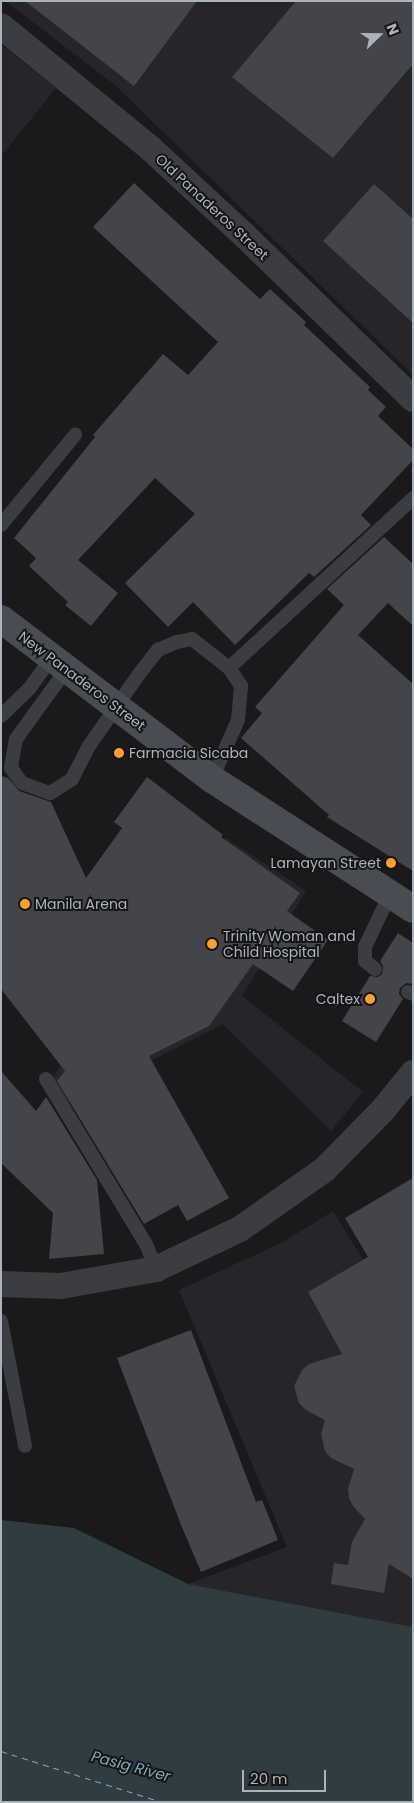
<!DOCTYPE html>
<html>
<head>
<meta charset="utf-8">
<style>
	body { margin:0 }
	#map { position:relative; width:414px; height:1803px; overflow:hidden; background:#1a1a1d; font-family:Poppins,sans-serif }
	div>[style] { position:absolute }
	.built>* { inset:0; background:#26262a }
	.water>* { inset:0; background:#2f3c42 }
	.ferry>* { height:1px; margin-top:-0.5px; transform-origin:0; background:repeating-linear-gradient(90deg,#82a6b9 0 6px,transparent 0 11px) }
	.building>* { inset:0; background:#44454a }
	.lane>* { height:14px; margin:-7px; padding:0 7px; transform-origin:7px; border-radius:7px; background:#3b3d42 }
	.street>* { height:26px; margin:-13px; padding:0 13px; transform-origin:13px; border-radius:13px; background:#3b3d42 }
	.secondary>* { height:28px; margin:-14px; padding:0 14px; transform-origin:14px; border-radius:14px; background:#494c52 }
	.dots>* { width:14px; height:14px; translate:-50% -50%; box-sizing:border-box; border:2px solid #151518; border-radius:50% }
	span { translate:-50% -50%; white-space:nowrap; text-align:center; line-height:1.15; -webkit-text-stroke:4px #151518; paint-order:stroke }
	.street-label { font-size:14px; color:#acb3bd }
	.poi-label { font-size:14px; color:#acb3bd }
	.left { translate:0 -50%; text-align:left }
	.right { translate:-100% -50%; text-align:right }
	.water-label { font-size:15px; color:#82a6b9; font-style:italic }
	.frame { position:absolute; inset:0; border:2px solid #acb3bd; pointer-events:none }
	.north { position:absolute; left:354px; top:10px; width:50px; height:50px; -webkit-text-stroke:4px #151518; paint-order:stroke; rotate:68deg; font-size:14px; font-weight:700; line-height:20px; text-align:center; color:#acb3bd }
	.north::after { content:''; display:block; margin:auto; width:18px; height:22px; background:#acb3bd; clip-path:polygon(50% 0,100% 100%,50% 72%,0 100%) }
	.scale { position:absolute; left:242px; top:1770px; width:84px; height:22px; box-sizing:border-box; border:2px solid #acb3bd; border-top:0; padding-left:6px; font-size:15px; line-height:18px; white-space:nowrap; color:#acb3bd; -webkit-text-stroke:4px #151518; paint-order:stroke }
</style>
</head>
<body>
<div id="map">
	<div class="built">
		<i style="clip-path:polygon(5px 1px,413px 1px,413px 375px,115px 85px)"></i>
		<i style="clip-path:polygon(1px 44px,56px 88px,1px 156px)"></i>
		<i style="clip-path:polygon(226px 838px,306px 891px,242px 996px,363px 1092px,331px 1131px,223px 1024px,69px 1103px,52px 1078px)"></i>
		<i style="clip-path:polygon(333px 1211px,413px 1341px,413px 1627px,188px 1584px,287px 1547px,179px 1290px,283px 1242px)"></i>
	</div>
	<div class="water">
		<i style="clip-path:polygon(1px 1520px,74px 1528px,188px 1584px,413px 1627px,413px 1802px,1px 1802px)"></i>
	</div>
	<div class="ferry">
		<i style="left:1px;top:1751px;width:169px;rotate:17.6deg"></i>
	</div>
	<div class="building">
		<i style="clip-path:polygon(25px 1px,197px 1px,134px 86px)"></i>
		<i style="clip-path:polygon(296px 1px,413px 1px,413px 64px,333px 158px,232px 77px)"></i>
		<i style="clip-path:polygon(134px 183px,260px 299px,270px 289px,306px 322px,304px 325px,370px 387px,368px 390px,386px 407px,378px 416px,413px 449px,413px 460px,361px 515px,371px 525px,314px 577px,309px 573px,235px 645px,193px 602px,168px 627px,125px 583px,195px 514px,155px 478px,78px 560px,118px 593px,91px 626px,65px 605px,68px 602px,29px 566px,36px 558px,14px 538px,95px 437px,93px 435px,163px 354px,188px 375px,218px 342px,93px 227px)"></i>
		<i style="clip-path:polygon(374px 184px,413px 219px,413px 323px,323px 241px)"></i>
		<i style="clip-path:polygon(384px 537px,413px 564px,413px 626px,388px 603px,358px 635px,413px 684px,413px 871px,327px 817px,329px 815px,241px 738px,262px 713px,255px 707px,344px 605px,327px 589px)"></i>
		<i style="clip-path:polygon(1px 776px,8px 778px,19px 791px,51px 802px,86px 878px,122px 828px,114px 822px,147px 777px,223px 835px,221px 837px,300px 893px,287px 911px,328px 940px,293px 991px,253px 964px,209px 1026px,149px 1056px,229px 1198px,187px 1221px,178px 1205px,144px 1224px,57px 1081px,65px 1071px,1px 989px)"></i>
		<i style="clip-path:polygon(398px 933px,413px 943px,413px 984px,406px 983px,400px 988px,399px 994px,403px 999px,376px 1042px,342px 1021px,370px 976px,378px 977px,382px 974px,383px 966px,380px 961px)"></i>
		<i style="clip-path:polygon(1px 1071px,36px 1111px,46px 1097px,97px 1180px,104px 1254px,49px 1259px,53px 1213px,1px 1163px)"></i>
		<i style="clip-path:polygon(413px 1178px,413px 1579px,389px 1564px,384px 1593px,331px 1584px,334px 1563px,348px 1565px,352px 1542px,365px 1519px,353px 1506px,349px 1498px,348px 1489px,354px 1469px,331px 1458px,325px 1451px,321px 1434px,325px 1420px,306px 1410px,299px 1403px,294px 1386px,302px 1370px,309px 1364px,342px 1354px,308px 1292px,368px 1257px,345px 1218px)"></i>
		<i style="clip-path:polygon(191px 1330px,256px 1502px,262px 1500px,278px 1540px,201px 1572px,181px 1525px,117px 1358px)"></i>
	</div>
	<div class="lane">
		<i style="left:1px;top:525px;width:117px;rotate:-50.6deg"></i>
		<i style="left:229px;top:668px;width:251px;rotate:-42.7deg"></i>
		<i style="left:66px;top:670px;width:85px;rotate:125.9deg"></i>
		<i style="left:16px;top:739px;width:29px;rotate:100deg"></i>
		<i style="left:11px;top:768px;width:19px;rotate:54deg"></i>
		<i style="left:22px;top:783px;width:30px;rotate:20deg"></i>
		<i style="left:50px;top:793px;width:26px;rotate:-32deg"></i>
		<i style="left:72px;top:779px;width:37px;rotate:-63deg"></i>
		<i style="left:89px;top:746px;width:88px;rotate:-55.2deg"></i>
		<i style="left:139px;top:674px;width:31px;rotate:-52deg"></i>
		<i style="left:158px;top:650px;width:21px;rotate:-23deg"></i>
		<i style="left:177px;top:642px;width:15px;rotate:-11deg"></i>
		<i style="left:192px;top:639px;width:47px;rotate:38.1deg"></i>
		<i style="left:229px;top:668px;width:22px;rotate:56deg"></i>
		<i style="left:241px;top:686px;width:34px;rotate:95deg"></i>
		<i style="left:238px;top:720px;width:64px;rotate:113.8deg"></i>
		<i style="left:1px;top:716px;width:39px;rotate:-44deg"></i>
		<i style="left:29px;top:689px;width:37px;rotate:-54deg"></i>
		<i style="left:375px;top:969px;width:13px;rotate:-141deg"></i>
		<i style="left:365px;top:961px;width:14px;rotate:-90deg"></i>
		<i style="left:365px;top:947px;width:59px;rotate:-64.7deg"></i>
		<i style="left:408px;top:992px;width:5px;rotate:22deg"></i>
		<i style="left:46px;top:1079px;width:193px;rotate:58.8deg"></i>
		<i style="left:146px;top:1244px;width:27px;rotate:68deg"></i>
		<i style="left:1px;top:1321px;width:127px;rotate:79.1deg"></i>
	</div>
	<div class="street">
		<i style="left:1px;top:26px;width:193px;rotate:39.3deg"></i>
		<i style="left:150px;top:148px;width:129px;rotate:42.8deg"></i>
		<i style="left:245px;top:236px;width:234px;rotate:44.1deg"></i>
		<i style="left:1px;top:1284px;width:60px;rotate:1.9deg"></i>
		<i style="left:61px;top:1286px;width:97px;rotate:-10.1deg"></i>
		<i style="left:156px;top:1269px;width:93px;rotate:-25.5deg"></i>
		<i style="left:240px;top:1229px;width:104px;rotate:-35.2deg"></i>
		<i style="left:325px;top:1169px;width:81px;rotate:-45.5deg"></i>
		<i style="left:382px;top:1111px;width:49px;rotate:-50.8deg"></i>
	</div>
	<div class="secondary">
		<i style="left:1px;top:619px;width:265px;rotate:37.2deg"></i>
		<i style="left:212px;top:779px;width:239px;rotate:32.9deg"></i>
	</div>
	<div class="dots">
		<i style="left:119px;top:753px;background:#fb9f33"></i>
		<i style="left:391px;top:863px;background:#fb9f33"></i>
		<i style="left:25px;top:904px;background:#fb9f33"></i>
		<i style="left:212px;top:944px;background:#fb9f33"></i>
		<i style="left:370px;top:999px;background:#fb9f33"></i>
	</div>
	<div class="street-label">
		<span style="left:212px;top:207px;rotate:43deg">Old Panaderos Street</span>
		<span style="left:82px;top:681px;rotate:37deg">New Panaderos Street</span>
	</div>
	<div class="poi-label">
		<span class="left" style="left:129px;top:753px">Farmacia Sicaba</span>
		<span class="right" style="left:381px;top:863px">Lamayan Street</span>
		<span class="left" style="left:35px;top:904px">Manila Arena</span>
		<span class="left" style="left:223px;top:944px">Trinity Woman and<br>Child Hospital</span>
		<span class="right" style="left:360px;top:999px">Caltex</span>
	</div>
	<div class="water-label">
		<span style="left:131px;top:1766px;rotate:15deg">Pasig River</span>
	</div>
	<div class="frame"></div>
	<div class="north">N</div>
	<div class="scale">20 m</div>
</div>
</body>
</html>
